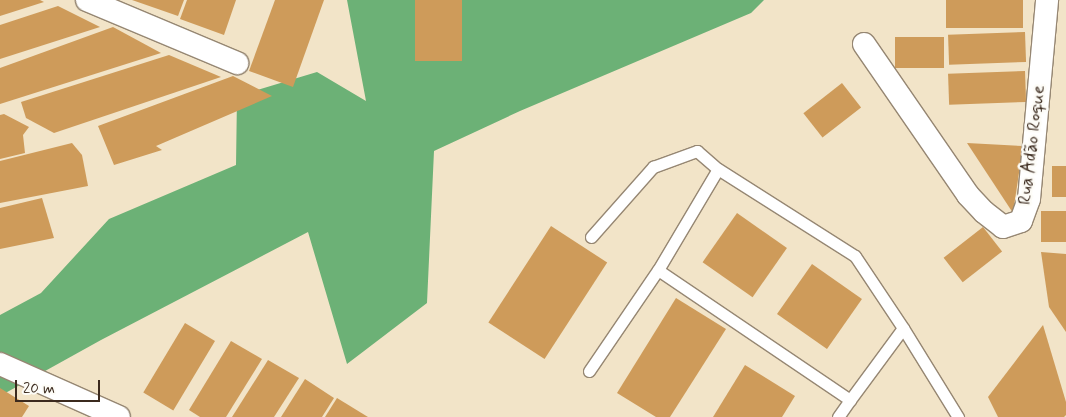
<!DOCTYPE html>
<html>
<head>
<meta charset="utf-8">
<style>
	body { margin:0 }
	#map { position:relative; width:1066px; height:417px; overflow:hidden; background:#f2e4c8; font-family:Mynerve,sans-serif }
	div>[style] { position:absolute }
	.forest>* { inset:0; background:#6cb176 }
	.building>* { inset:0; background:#ce9b5a; transform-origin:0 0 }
	.roads { filter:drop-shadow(1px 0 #968773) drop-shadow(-1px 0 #968773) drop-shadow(0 1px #968773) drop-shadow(0 -1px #968773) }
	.lane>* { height:11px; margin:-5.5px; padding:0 5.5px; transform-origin:5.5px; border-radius:5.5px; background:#fff }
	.street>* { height:22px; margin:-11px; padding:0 11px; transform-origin:11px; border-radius:11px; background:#fff }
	span { translate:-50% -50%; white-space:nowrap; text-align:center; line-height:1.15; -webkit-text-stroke:5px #fdfcf7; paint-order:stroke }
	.street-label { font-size:18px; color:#3b2a1e }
	.scale { position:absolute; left:15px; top:380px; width:85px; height:22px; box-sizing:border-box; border:2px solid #3b2a1e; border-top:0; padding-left:6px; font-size:15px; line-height:18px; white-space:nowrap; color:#3b2a1e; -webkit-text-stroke:4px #fdfcf7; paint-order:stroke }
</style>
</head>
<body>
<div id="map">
	<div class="forest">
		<i style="clip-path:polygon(347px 0,764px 0,751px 13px,520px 111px,434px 151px,427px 303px,347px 364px,308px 232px,101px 340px,0 396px,0 315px,41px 293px,109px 219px,236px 165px,237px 96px,317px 72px,366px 101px)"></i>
	</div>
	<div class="building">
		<i style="clip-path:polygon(0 0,40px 0,44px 2px,0 16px)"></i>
		<i style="clip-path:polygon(132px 0,184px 0,178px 16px)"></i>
		<i style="clip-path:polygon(187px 0,236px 0,224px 35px,180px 19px)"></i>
		<i style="clip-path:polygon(275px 0,324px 0,293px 87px,249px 71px)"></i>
		<i style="left:415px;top:0;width:47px;height:61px"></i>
		<i style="left:946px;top:0;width:77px;height:28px"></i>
		<i style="clip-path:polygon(58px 6px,100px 27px,0 59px,0 25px)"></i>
		<i style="clip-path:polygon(113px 27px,161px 53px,0 104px,0 68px)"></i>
		<i style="left:1025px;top:32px;width:30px;height:77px;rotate:88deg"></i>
		<i style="left:895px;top:37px;width:49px;height:31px"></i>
		<i style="clip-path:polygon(169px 55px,221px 77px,54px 133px,26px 118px,21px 102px)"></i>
		<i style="left:1025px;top:71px;width:31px;height:77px;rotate:88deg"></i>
		<i style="clip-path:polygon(233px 76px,272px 96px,156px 146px,162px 150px,114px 165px,98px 126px)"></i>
		<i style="left:842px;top:83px;width:31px;height:49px;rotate:52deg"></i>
		<i style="clip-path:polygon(4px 114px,29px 127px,23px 135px,25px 153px,0 159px,0 115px)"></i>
		<i style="clip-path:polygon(72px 143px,82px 155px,88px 186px,0 203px,0 161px)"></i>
		<i style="clip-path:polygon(967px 143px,1023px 146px,1013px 213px)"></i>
		<i style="left:1052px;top:166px;width:14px;height:31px"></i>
		<i style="clip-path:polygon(42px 198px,54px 238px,0 249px,0 208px)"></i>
		<i style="left:1041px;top:211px;width:25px;height:31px"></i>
		<i style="left:737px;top:213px;width:61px;height:60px;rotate:35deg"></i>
		<i style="left:551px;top:226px;width:67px;height:115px;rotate:33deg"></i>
		<i style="left:983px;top:227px;width:31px;height:50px;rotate:52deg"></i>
		<i style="clip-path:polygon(1041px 252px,1066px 254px,1066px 332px,1049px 307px)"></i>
		<i style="left:812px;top:264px;width:61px;height:61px;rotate:35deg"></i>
		<i style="clip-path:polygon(676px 298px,726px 329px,670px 417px,656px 417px,617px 393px)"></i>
		<i style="left:185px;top:323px;width:35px;height:81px;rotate:31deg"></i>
		<i style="clip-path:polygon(1043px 325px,1066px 402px,1066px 415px,1064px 417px,998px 417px,988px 397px)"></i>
		<i style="clip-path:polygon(231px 341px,262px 359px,226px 417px,200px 417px,189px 410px)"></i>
		<i style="clip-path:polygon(268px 360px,299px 378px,274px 417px,232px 417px)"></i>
		<i style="clip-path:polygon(745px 365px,795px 396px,782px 417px,713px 417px)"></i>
		<i style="clip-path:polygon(305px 379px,334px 398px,322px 417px,281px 417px)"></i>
		<i style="clip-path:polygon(0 388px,29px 406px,22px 417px,0 417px)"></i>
		<i style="clip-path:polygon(337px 398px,368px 417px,325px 417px)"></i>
	</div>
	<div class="roads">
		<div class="lane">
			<i style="left:591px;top:237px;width:94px;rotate:-48.5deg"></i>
			<i style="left:653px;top:167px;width:47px;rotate:-20deg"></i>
			<i style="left:697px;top:151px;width:28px;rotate:41deg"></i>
			<i style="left:658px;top:270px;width:232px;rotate:34.1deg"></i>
			<i style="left:850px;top:400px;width:89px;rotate:-53.6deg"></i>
			<i style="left:589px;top:371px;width:122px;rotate:-55.7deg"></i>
			<i style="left:658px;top:270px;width:117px;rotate:-59.3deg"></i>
			<i style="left:718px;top:169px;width:162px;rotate:32.4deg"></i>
			<i style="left:855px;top:256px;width:87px;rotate:56.3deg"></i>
			<i style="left:903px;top:328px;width:105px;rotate:58.3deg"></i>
			<i style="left:838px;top:417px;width:21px;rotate:-55deg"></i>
		</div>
		<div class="street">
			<i style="left:87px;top:0;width:163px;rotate:22.8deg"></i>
			<i style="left:864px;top:44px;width:183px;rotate:55.4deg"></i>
			<i style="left:968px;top:195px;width:23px;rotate:47deg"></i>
			<i style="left:984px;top:212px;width:24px;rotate:38deg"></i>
			<i style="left:1003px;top:227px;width:19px;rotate:-18deg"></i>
			<i style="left:1021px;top:221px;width:23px;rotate:-70deg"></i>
			<i style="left:1029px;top:199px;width:200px;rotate:-84.8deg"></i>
			<i style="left:0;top:364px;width:130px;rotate:24deg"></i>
		</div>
	</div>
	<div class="street-label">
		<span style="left:1032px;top:145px;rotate:-83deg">Rua Adão Roque</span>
	</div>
	<div class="scale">20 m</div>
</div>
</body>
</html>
